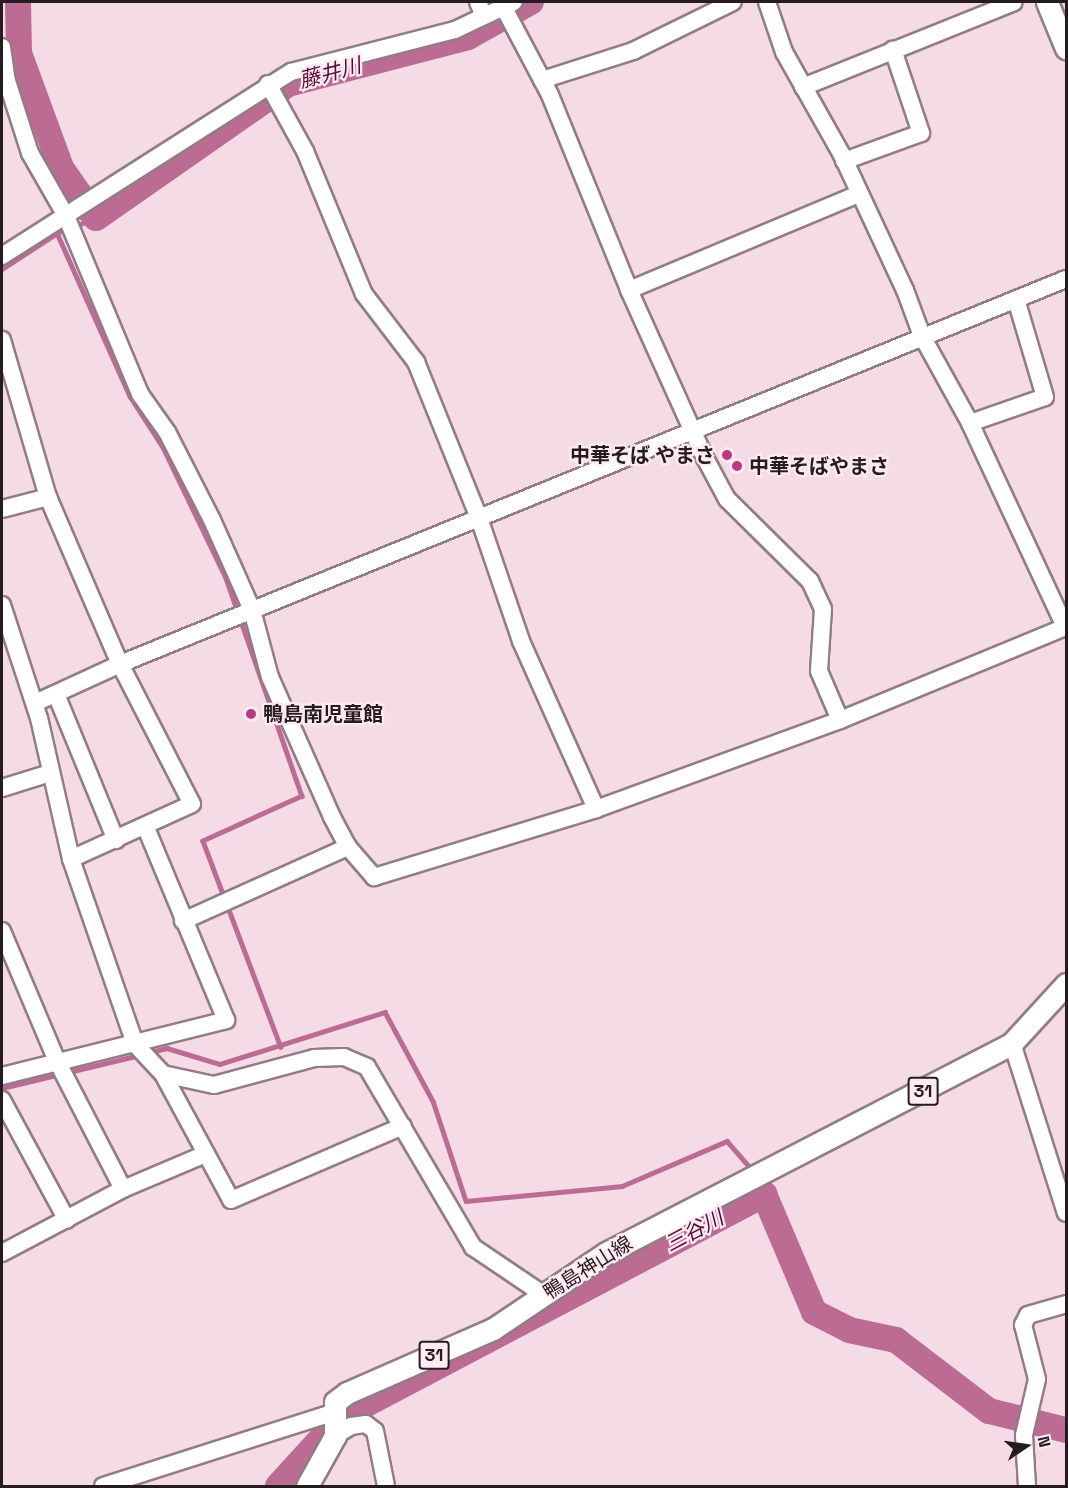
<!DOCTYPE html>
<html>
<head>
<meta charset="utf-8">
<style>
	body { margin:0 }
	#map { position:relative; width:1068px; height:1488px; overflow:hidden; background:#f4dbe6; font-family:"Space Grotesk","Noto Sans JP",sans-serif }
	div>[style] { position:absolute }
	.stream>* { height:4.5px; margin:-2.25px; padding:0 2.25px; transform-origin:2.25px; border-radius:2.25px; background:#bc6b92 }
	.river>* { height:26px; margin:-13px; padding:0 13px; transform-origin:13px; border-radius:13px; background:#bc6b92 }
	.roads { filter:drop-shadow(2px 0 #927c85) drop-shadow(-2px 0 #927c85) drop-shadow(0 2px #927c85) drop-shadow(0 -2px #927c85) }
	.minor>* { height:16px; margin:-8px; padding:0 8px; transform-origin:8px; border-radius:8px; background:#fff }
	.major>* { height:21px; margin:-10.5px; padding:0 10.5px; transform-origin:10.5px; border-radius:10.5px; background:#fff }
	.dots>* { width:16px; height:16px; translate:-50% -50%; box-sizing:border-box; border:3px solid #feeaf2; border-radius:50% }
	span { translate:-50% -50%; white-space:nowrap; text-align:center; line-height:1.15; -webkit-text-stroke:4.5px #feeaf2; paint-order:stroke }
	.shield-label span { padding:2px 4px; background:#feeaf2; border:2px solid; border-radius:4px; -webkit-text-stroke-width:0 }
	.shield-label { font-size:18px; color:#251c20; font-weight:700 }
	.poi-label { font-size:20px; color:#251c20; font-weight:700 }
	.right { translate:-100% -50%; text-align:right }
	.left { translate:0 -50%; text-align:left }
	.street-label { font-size:20px; color:#251c20 }
	.water-label { font-size:21px; color:#570c38; font-style:italic }
	.frame { position:absolute; inset:0; border:3px solid #251c20; pointer-events:none }
	.north { position:absolute; left:996px; top:1416px; width:60px; height:60px; -webkit-text-stroke:4px #feeaf2; paint-order:stroke; rotate:77deg; font-size:16px; font-weight:700; line-height:24px; text-align:center; color:#251c20 }
	.north::after { content:''; display:block; margin:auto; width:21px; height:27px; background:#251c20; clip-path:polygon(50% 0,100% 100%,50% 72%,0 100%) }
</style>
</head>
<body>
<div id="map">
	<div class="stream">
		<i style="left:57px;top:233px;width:179px;rotate:65.9deg"></i>
		<i style="left:130px;top:396px;width:61px;rotate:57.1deg"></i>
		<i style="left:163px;top:447px;width:145px;rotate:64.3deg"></i>
		<i style="left:226px;top:578px;width:231px;rotate:70.8deg"></i>
		<i style="left:302px;top:796px;width:109px;rotate:155.6deg"></i>
		<i style="left:203px;top:841px;width:220px;rotate:69.3deg"></i>
		<i style="left:2px;top:269px;width:66px;rotate:-33.2deg"></i>
		<i style="left:57px;top:233px;width:42px;rotate:-21deg"></i>
		<i style="left:147px;top:1053px;width:21px;rotate:-14deg"></i>
		<i style="left:167px;top:1048px;width:55px;rotate:16.8deg"></i>
		<i style="left:220px;top:1064px;width:173px;rotate:-17.5deg"></i>
		<i style="left:385px;top:1012px;width:101px;rotate:61.7deg"></i>
		<i style="left:433px;top:1101px;width:105px;rotate:71.7deg"></i>
		<i style="left:466px;top:1201px;width:157px;rotate:-5.5deg"></i>
		<i style="left:622px;top:1186px;width:114px;rotate:-23.2deg"></i>
		<i style="left:727px;top:1141px;width:38px;rotate:49deg"></i>
		<i style="left:2px;top:1088px;width:141px;rotate:-13.5deg"></i>
		<i style="left:757px;top:1180px;width:16px;rotate:63deg"></i>
	</div>
	<div class="river">
		<i style="left:18px;top:2px;width:51px;rotate:88.9deg"></i>
		<i style="left:19px;top:53px;width:122px;rotate:69.9deg"></i>
		<i style="left:61px;top:168px;width:37px;rotate:55deg"></i>
		<i style="left:90px;top:211px;width:9px;rotate:49deg"></i>
		<i style="left:96px;top:218px;width:234px;rotate:-34.9deg"></i>
		<i style="left:288px;top:84px;width:186px;rotate:-14.6deg"></i>
		<i style="left:468px;top:37px;width:72px;rotate:-29.1deg"></i>
		<i style="left:278px;top:1486px;width:92px;rotate:-47.6deg"></i>
		<i style="left:340px;top:1418px;width:480px;rotate:-27.8deg"></i>
		<i style="left:764px;top:1194px;width:128px;rotate:67deg"></i>
		<i style="left:814px;top:1312px;width:39px;rotate:27deg"></i>
		<i style="left:849px;top:1330px;width:48px;rotate:12deg"></i>
		<i style="left:896px;top:1340px;width:117px;rotate:37.4deg"></i>
		<i style="left:989px;top:1411px;width:79px;rotate:13.9deg"></i>
	</div>
	<div class="roads">
		<div class="minor">
			<i style="left:478px;top:2px;width:15px;rotate:67deg"></i>
			<i style="left:767px;top:2px;width:53px;rotate:71.2deg"></i>
			<i style="left:784px;top:52px;width:118px;rotate:60.6deg"></i>
			<i style="left:842px;top:155px;width:149px;rotate:65deg"></i>
			<i style="left:905px;top:290px;width:49px;rotate:69.7deg"></i>
			<i style="left:922px;top:336px;width:99px;rotate:61.1deg"></i>
			<i style="left:970px;top:423px;width:225px;rotate:65deg"></i>
			<i style="left:504px;top:8px;width:98px;rotate:62.1deg"></i>
			<i style="left:550px;top:95px;width:210px;rotate:67.9deg"></i>
			<i style="left:629px;top:290px;width:184px;rotate:65.7deg"></i>
			<i style="left:705px;top:458px;width:47px;rotate:61.8deg"></i>
			<i style="left:727px;top:499px;width:117px;rotate:44.7deg"></i>
			<i style="left:810px;top:581px;width:31px;rotate:65deg"></i>
			<i style="left:823px;top:609px;width:62px;rotate:93.7deg"></i>
			<i style="left:819px;top:671px;width:53px;rotate:66.8deg"></i>
			<i style="left:2px;top:47px;width:34px;rotate:82deg"></i>
			<i style="left:7px;top:81px;width:76px;rotate:72.3deg"></i>
			<i style="left:30px;top:153px;width:73px;rotate:60.3deg"></i>
			<i style="left:66px;top:216px;width:193px;rotate:67.4deg"></i>
			<i style="left:140px;top:394px;width:47px;rotate:54.6deg"></i>
			<i style="left:167px;top:432px;width:99px;rotate:62.9deg"></i>
			<i style="left:212px;top:520px;width:98px;rotate:66deg"></i>
			<i style="left:252px;top:610px;width:69px;rotate:75deg"></i>
			<i style="left:270px;top:677px;width:153px;rotate:66.1deg"></i>
			<i style="left:332px;top:817px;width:34px;rotate:62deg"></i>
			<i style="left:348px;top:847px;width:40px;rotate:49deg"></i>
			<i style="left:374px;top:877px;width:232px;rotate:-17deg"></i>
			<i style="left:596px;top:809px;width:260px;rotate:-20deg"></i>
			<i style="left:840px;top:720px;width:244px;rotate:-22.4deg"></i>
			<i style="left:542px;top:80px;width:96px;rotate:-17.7deg"></i>
			<i style="left:633px;top:51px;width:111px;rotate:-26.1deg"></i>
			<i style="left:268px;top:84px;width:77px;rotate:61.1deg"></i>
			<i style="left:305px;top:151px;width:155px;rotate:67.6deg"></i>
			<i style="left:364px;top:294px;width:86px;rotate:52.6deg"></i>
			<i style="left:416px;top:362px;width:168px;rotate:68deg"></i>
			<i style="left:479px;top:518px;width:130px;rotate:71.1deg"></i>
			<i style="left:521px;top:641px;width:184px;rotate:65.9deg"></i>
			<i style="left:803px;top:87px;width:227px;rotate:-21.9deg"></i>
			<i style="left:844px;top:161px;width:82px;rotate:-20deg"></i>
			<i style="left:921px;top:133px;width:88px;rotate:-108.6deg"></i>
			<i style="left:2px;top:256px;width:343px;rotate:-32.5deg"></i>
			<i style="left:291px;top:72px;width:169px;rotate:-14.4deg"></i>
			<i style="left:455px;top:30px;width:65px;rotate:-25.4deg"></i>
			<i style="left:629px;top:290px;width:249px;rotate:-22.7deg"></i>
			<i style="left:2px;top:340px;width:164px;rotate:73.7deg"></i>
			<i style="left:48px;top:497px;width:182px;rotate:66.7deg"></i>
			<i style="left:120px;top:664px;width:157px;rotate:62.8deg"></i>
			<i style="left:192px;top:804px;width:133px;rotate:155.6deg"></i>
			<i style="left:970px;top:423px;width:79px;rotate:-19.1deg"></i>
			<i style="left:1045px;top:397px;width:102px;rotate:-106.5deg"></i>
			<i style="left:2px;top:509px;width:48px;rotate:-14.6deg"></i>
			<i style="left:2px;top:605px;width:119px;rotate:71.9deg"></i>
			<i style="left:39px;top:718px;width:145px;rotate:77.2deg"></i>
			<i style="left:71px;top:859px;width:196px;rotate:70.9deg"></i>
			<i style="left:135px;top:1044px;width:41px;rotate:47deg"></i>
			<i style="left:163px;top:1074px;width:52px;rotate:12.2deg"></i>
			<i style="left:214px;top:1085px;width:104px;rotate:-15.1deg"></i>
			<i style="left:314px;top:1058px;width:30px;rotate:-2deg"></i>
			<i style="left:344px;top:1057px;width:25px;rotate:23deg"></i>
			<i style="left:367px;top:1067px;width:209px;rotate:59.5deg"></i>
			<i style="left:473px;top:1247px;width:86px;rotate:34.1deg"></i>
			<i style="left:56px;top:694px;width:158px;rotate:67.7deg"></i>
			<i style="left:35px;top:703px;width:94px;rotate:-24.6deg"></i>
			<i style="left:120px;top:664px;width:1021px;rotate:-22.15deg"></i>
			<i style="left:2px;top:788px;width:50px;rotate:-17.4deg"></i>
			<i style="left:183px;top:921px;width:181px;rotate:-24.2deg"></i>
			<i style="left:2px;top:931px;width:141px;rotate:67.1deg"></i>
			<i style="left:57px;top:1061px;width:144px;rotate:62.7deg"></i>
			<i style="left:1012px;top:1043px;width:178px;rotate:72.4deg"></i>
			<i style="left:163px;top:1074px;width:143px;rotate:61.6deg"></i>
			<i style="left:231px;top:1200px;width:187px;rotate:-23.3deg"></i>
			<i style="left:2px;top:1076px;width:231px;rotate:-14deg"></i>
			<i style="left:226px;top:1020px;width:208px;rotate:-112.6deg"></i>
			<i style="left:2px;top:1100px;width:136px;rotate:61.6deg"></i>
			<i style="left:2px;top:1253px;width:137px;rotate:-27.9deg"></i>
			<i style="left:123px;top:1189px;width:90px;rotate:-22.9deg"></i>
			<i style="left:335px;top:1436px;width:19px;rotate:-32deg"></i>
			<i style="left:351px;top:1426px;width:15px;rotate:-8deg"></i>
			<i style="left:366px;top:1424px;width:11px;rotate:38deg"></i>
			<i style="left:375px;top:1431px;width:56px;rotate:78.7deg"></i>
			<i style="left:103px;top:1486px;width:240px;rotate:-17.7deg"></i>
			<i style="left:1027px;top:1486px;width:51px;rotate:-93.4deg"></i>
			<i style="left:1024px;top:1435px;width:57px;rotate:-76.9deg"></i>
			<i style="left:1037px;top:1379px;width:56px;rotate:-104.5deg"></i>
			<i style="left:1023px;top:1325px;width:11px;rotate:-63deg"></i>
			<i style="left:1028px;top:1315px;width:40px;rotate:-16deg"></i>
		</div>
		<div class="major">
			<i style="left:1047px;top:2px;width:50px;rotate:67.6deg"></i>
			<i style="left:307px;top:1486px;width:57px;rotate:-60.8deg"></i>
			<i style="left:335px;top:1436px;width:34px;rotate:-90deg"></i>
			<i style="left:335px;top:1402px;width:15px;rotate:-37deg"></i>
			<i style="left:347px;top:1393px;width:159px;rotate:-23.7deg"></i>
			<i style="left:493px;top:1329px;width:136px;rotate:-33.9deg"></i>
			<i style="left:606px;top:1253px;width:457px;rotate:-27.3deg"></i>
			<i style="left:1012px;top:1043px;width:80px;rotate:-47.5deg"></i>
		</div>
	</div>
	<div class="dots">
		<i style="left:727px;top:455px;background:#ba3880"></i>
		<i style="left:737px;top:466px;background:#ba3880"></i>
		<i style="left:251px;top:714px;background:#ba3880"></i>
	</div>
	<div class="shield-label">
		<span style="left:923px;top:1091px">31</span>
		<span style="left:434px;top:1355px">31</span>
	</div>
	<div class="poi-label">
		<span class="right" style="left:715px;top:455px">中華そば やまさ</span>
		<span class="left" style="left:749px;top:466px">中華そばやまさ</span>
		<span class="left" style="left:263px;top:714px">鴨島南児童館</span>
	</div>
	<div class="street-label">
		<span style="left:588px;top:1268px;rotate:-32deg">鴨島神山線</span>
	</div>
	<div class="water-label">
		<span style="left:330px;top:73px;rotate:-15deg">藤井川</span>
		<span style="left:694px;top:1231px;rotate:-28deg">三谷川</span>
	</div>
	<div class="frame"></div>
	<div class="north">N</div>
</div>
</body>
</html>
